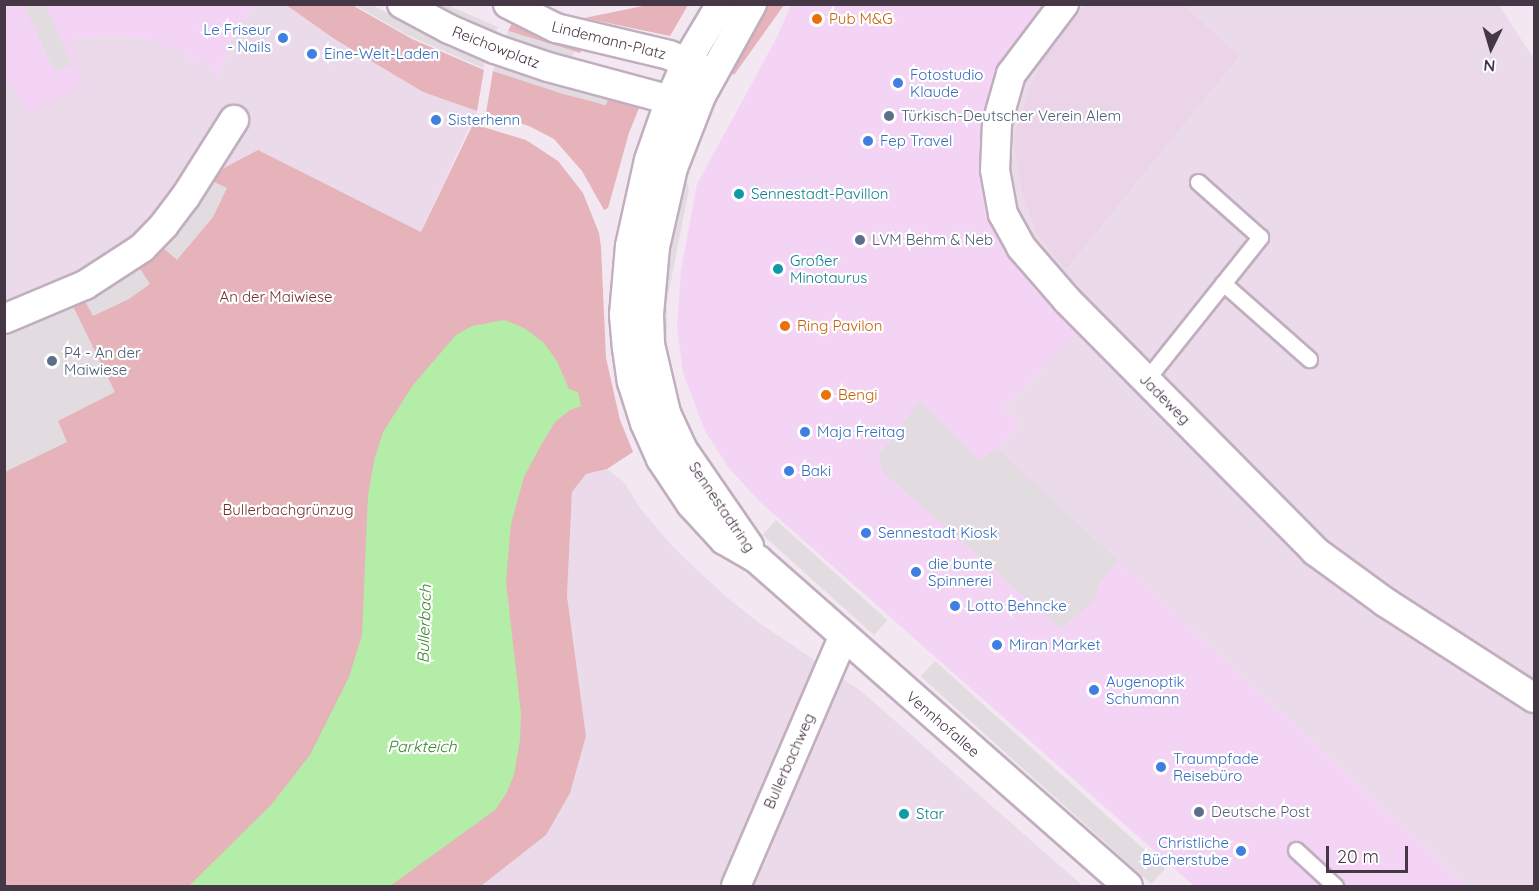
<!DOCTYPE html>
<html>
<head>
<meta charset="utf-8">
<style>
	body { margin:0 }
	#map { position:relative; width:1539px; height:891px; overflow:hidden; background:#f3e8f2; font-family:Quicksand,sans-serif }
	div>[style] { position:absolute }
	.residential>* { inset:0; background:#ebdae9 }
	.commercial>* { inset:0; background:#f4d4f4 }
	.education>* { inset:0; background:#ebd3e8 }
	.green>* { inset:0; background:#e5b3b9 }
	.parking>* { inset:0; background:#e2dce1; transform-origin:0 0 }
	.water>* { inset:0; background:#b3eda7 }
	.roads { filter:drop-shadow(2px 0 #c1aebf) drop-shadow(-2px 0 #c1aebf) drop-shadow(0 2px #c1aebf) drop-shadow(0 -2px #c1aebf) }
	.service>* { height:15px; margin:-7.5px; padding:0 7.5px; transform-origin:7.5px; border-radius:7.5px; background:#fff }
	.minor>* { height:28px; margin:-14px; padding:0 14px; transform-origin:14px; border-radius:14px; background:#fff }
	.dots>* { width:16px; height:16px; translate:-50% -50%; box-sizing:border-box; border:3px solid #fff; border-radius:50% }
	span { translate:-50% -50%; white-space:nowrap; text-align:center; line-height:1.15; -webkit-text-stroke:4.5px #fff; paint-order:stroke }
	.food-label { font-size:15px; color:#c56008 }
	.left { translate:0 -50%; text-align:left }
	.shop-label { font-size:15px; color:#366cbe }
	.right { translate:-100% -50%; text-align:right }
	.street-label { font-size:15px; color:#463746 }
	.service-label { font-size:15px; color:#4e5e75 }
	.culture-label { font-size:15px; color:#0d838f }
	.park-label { font-size:15px; color:#75302d }
	.water-label { font-size:16px; color:#3a862c; font-style:italic }
	.frame { position:absolute; inset:0; border:6px solid #463746; pointer-events:none }
	.north { position:absolute; left:1461px; top:18px; width:60px; height:60px; -webkit-text-stroke:4px #fff; paint-order:stroke; rotate:185deg; font-size:16px; font-weight:700; line-height:24px; text-align:center; color:#463746 }
	.north::after { content:''; display:block; margin:auto; width:21px; height:27px; background:#463746; clip-path:polygon(50% 0,100% 100%,50% 72%,0 100%) }
	.scale { position:absolute; left:1326px; top:846px; width:82px; height:27px; box-sizing:border-box; border:3px solid #463746; border-top:0; padding-left:8px; font-size:18px; line-height:21px; white-space:nowrap; color:#463746; -webkit-text-stroke:4px #fff; paint-order:stroke }
</style>
</head>
<body>
<div id="map">
	<div class="residential">
		<i style="clip-path:polygon(254px 5px,286px 5px,336px 40px,423px 92px,477px 111px,421px 232px,258px 150px,224px 168px,139px 267px,96px 292px,5px 329px,5px 83px,74px 39px,114px 35px,142px 38px,168px 46px,186px 54px,218px 74px,233px 36px)"></i>
		<i style="clip-path:polygon(1042px 5px,1499px 5px,1534px 59px,1534px 886px,1466px 886px,997px 448px,1020px 426px,1003px 409px,1077px 332px,1013px 263px,996px 232px,984px 195px,981px 127px,989px 93px,1003px 61px)"></i>
		<i style="clip-path:polygon(607px 469px,624px 482px,640px 508px,674px 548px,723px 594px,755px 620px,861px 691px,1083px 886px,481px 886px,546px 835px,586px 736px,567px 596px,572px 492px,586px 474px)"></i>
	</div>
	<div class="commercial">
		<i style="clip-path:polygon(5px 5px,254px 5px,233px 36px,218px 75px,186px 54px,142px 38px,114px 35px,74px 39px,83px 86px,28px 114px,10px 80px,5px 83px)"></i>
		<i style="clip-path:polygon(791px 5px,1042px 5px,1003px 61px,989px 93px,981px 127px,984px 195px,996px 232px,1013px 263px,1035px 290px,1078px 332px,1003px 409px,1020px 426px,998px 448px,1466px 886px,1194px 886px,759px 501px,728px 467px,705px 431px,683px 373px,677px 327px,681px 270px,697px 184px,777px 37px)"></i>
	</div>
	<div class="education">
		<i style="clip-path:polygon(1085px 5px,1183px 5px,1239px 56px,1066px 269px,1037px 234px,1021px 189px,1014px 140px,1026px 98px,1041px 62px)"></i>
	</div>
	<div class="green">
		<i style="clip-path:polygon(286px 5px,352px 5px,412px 39px,484px 70px,477px 111px,423px 92px,336px 40px)"></i>
		<i style="clip-path:polygon(648px 5px,688px 5px,670px 36px,584px 18px)"></i>
		<i style="clip-path:polygon(763px 5px,784px 5px,734px 75px,726px 70px)"></i>
		<i style="clip-path:polygon(512px 23px,541px 37px,583px 48px,580px 53px,508px 31px)"></i>
		<i style="clip-path:polygon(493px 71px,605px 105px,609px 96px,641px 103px,629px 133px,608px 208px,604px 210px,582px 171px,554px 139px,529px 126px,486px 113px)"></i>
		<i style="clip-path:polygon(473px 124px,526px 140px,558px 161px,583px 193px,599px 233px,601px 247px,606px 358px,620px 420px,633px 452px,607px 469px,586px 474px,572px 492px,567px 596px,586px 736px,570px 793px,546px 835px,481px 886px,5px 886px,5px 329px,96px 292px,139px 267px,210px 180px,224px 168px,258px 150px,421px 232px)"></i>
	</div>
	<div class="parking">
		<i style="clip-path:polygon(24px 5px,45px 5px,73px 64px,55px 72px)"></i>
		<i style="clip-path:polygon(355px 5px,372px 5px,421px 31px,486px 59px,483px 68px,407px 35px)"></i>
		<i style="clip-path:polygon(428px 5px,447px 5px,498px 27px,495px 34px)"></i>
		<i style="left:508px;top:31px;width:69px;height:8px;rotate:17deg"></i>
		<i style="clip-path:polygon(496px 63px,609px 96px,606px 105px,563px 94px,493px 71px)"></i>
		<i style="clip-path:polygon(684px 173px,689px 189px,667px 301px,667px 352px,659px 355px,657px 300px)"></i>
		<i style="clip-path:polygon(210px 180px,227px 188px,213px 217px,177px 260px,161px 246px)"></i>
		<i style="clip-path:polygon(139px 267px,150px 284px,129px 299px,93px 316px,83px 297px,119px 281px)"></i>
		<i style="clip-path:polygon(71px 302px,115px 392px,58px 421px,67px 442px,5px 472px,5px 329px)"></i>
		<i style="clip-path:polygon(920px 401px,980px 461px,997px 448px,1118px 561px,1098px 585px,1095px 600px,1061px 629px,883px 472px,878px 456px)"></i>
		<i style="left:776px;top:520px;width:150px;height:20px;rotate:42deg"></i>
		<i style="left:935px;top:661px;width:310px;height:21px;rotate:42deg"></i>
	</div>
	<div class="water">
		<i style="clip-path:polygon(504px 320px,524px 328px,543px 342px,557px 361px,569px 389px,578px 392px,581px 406px,570px 410px,555px 422px,540px 447px,524px 477px,511px 524px,506px 582px,521px 713px,520px 740px,514px 775px,506px 794px,495px 810px,390px 886px,189px 886px,271px 805px,310px 755px,349px 677px,362px 635px,368px 496px,374px 461px,383px 432px,413px 385px,456px 335px,472px 326px)"></i>
	</div>
	<div class="roads">
		<div class="service">
			<i style="left:1223px;top:283px;width:115px;rotate:41.5deg"></i>
			<i style="left:1146px;top:380px;width:183px;rotate:-51.4deg"></i>
			<i style="left:1260px;top:237px;width:83px;rotate:-138.4deg"></i>
			<i style="left:1296px;top:850px;width:53px;rotate:42.7deg"></i>
		</div>
		<div class="minor">
			<i style="left:402px;top:4px;width:53px;rotate:28deg"></i>
			<i style="left:449px;top:29px;width:50px;rotate:23.5deg"></i>
			<i style="left:495px;top:49px;width:56px;rotate:18.8deg"></i>
			<i style="left:548px;top:67px;width:126px;rotate:15.1deg"></i>
			<i style="left:508px;top:4px;width:54px;rotate:26.6deg"></i>
			<i style="left:556px;top:28px;width:116px;rotate:13.4deg"></i>
			<i style="left:669px;top:55px;width:39px;rotate:23deg"></i>
			<i style="left:721px;top:4px;width:66px;rotate:120.8deg"></i>
			<i style="left:687px;top:61px;width:43px;rotate:113.6deg"></i>
			<i style="left:670px;top:100px;width:64px;rotate:109.3deg"></i>
			<i style="left:649px;top:160px;width:88px;rotate:102.5deg"></i>
			<i style="left:630px;top:246px;width:69px;rotate:95deg"></i>
			<i style="left:624px;top:315px;width:33px;rotate:85deg"></i>
			<i style="left:627px;top:348px;width:34px;rotate:82deg"></i>
			<i style="left:632px;top:382px;width:43px;rotate:72.4deg"></i>
			<i style="left:645px;top:423px;width:39px;rotate:66deg"></i>
			<i style="left:661px;top:459px;width:54px;rotate:56.3deg"></i>
			<i style="left:691px;top:504px;width:49px;rotate:47.5deg"></i>
			<i style="left:724px;top:540px;width:39px;rotate:30deg"></i>
			<i style="left:758px;top:560px;width:493px;rotate:41.4deg"></i>
			<i style="left:1064px;top:4px;width:88px;rotate:127.1deg"></i>
			<i style="left:1011px;top:74px;width:51px;rotate:105.9deg"></i>
			<i style="left:997px;top:123px;width:47px;rotate:92.4deg"></i>
			<i style="left:995px;top:170px;width:45px;rotate:79.7deg"></i>
			<i style="left:1003px;top:214px;width:38px;rotate:61deg"></i>
			<i style="left:1021px;top:247px;width:70px;rotate:49deg"></i>
			<i style="left:1067px;top:300px;width:353px;rotate:45.3deg"></i>
			<i style="left:1315px;top:551px;width:87px;rotate:36.1deg"></i>
			<i style="left:1385px;top:602px;width:177px;rotate:32.8deg"></i>
			<i style="left:4px;top:319px;width:88px;rotate:-22.8deg"></i>
			<i style="left:85px;top:285px;width:68px;rotate:-33deg"></i>
			<i style="left:142px;top:248px;width:32px;rotate:-46deg"></i>
			<i style="left:164px;top:225px;width:36px;rotate:-53deg"></i>
			<i style="left:186px;top:196px;width:90px;rotate:-57.7deg"></i>
			<i style="left:749px;top:546px;width:116px;rotate:-124.5deg"></i>
			<i style="left:683px;top:450px;width:41px;rotate:-114.7deg"></i>
			<i style="left:666px;top:413px;width:71px;rotate:-103.1deg"></i>
			<i style="left:650px;top:344px;width:30px;rotate:-92deg"></i>
			<i style="left:649px;top:314px;width:67px;rotate:-84.9deg"></i>
			<i style="left:655px;top:247px;width:81px;rotate:-77.2deg"></i>
			<i style="left:673px;top:168px;width:77px;rotate:-68.7deg"></i>
			<i style="left:701px;top:96px;width:105px;rotate:-61deg"></i>
			<i style="left:736px;top:886px;width:271px;rotate:-66.7deg"></i>
		</div>
	</div>
	<div class="dots">
		<i style="left:817px;top:19px;background:#e8710a"></i>
		<i style="left:283px;top:38px;background:#3f7fe0"></i>
		<i style="left:312px;top:54px;background:#3f7fe0"></i>
		<i style="left:898px;top:83px;background:#3f7fe0"></i>
		<i style="left:889px;top:116px;background:#5c6f8a"></i>
		<i style="left:436px;top:120px;background:#3f7fe0"></i>
		<i style="left:868px;top:141px;background:#3f7fe0"></i>
		<i style="left:739px;top:194px;background:#0f9aa8"></i>
		<i style="left:860px;top:240px;background:#5c6f8a"></i>
		<i style="left:778px;top:269px;background:#0f9aa8"></i>
		<i style="left:785px;top:326px;background:#e8710a"></i>
		<i style="left:52px;top:361px;background:#5c6f8a"></i>
		<i style="left:826px;top:395px;background:#e8710a"></i>
		<i style="left:805px;top:432px;background:#3f7fe0"></i>
		<i style="left:789px;top:471px;background:#3f7fe0"></i>
		<i style="left:866px;top:533px;background:#3f7fe0"></i>
		<i style="left:916px;top:572px;background:#3f7fe0"></i>
		<i style="left:955px;top:606px;background:#3f7fe0"></i>
		<i style="left:997px;top:645px;background:#3f7fe0"></i>
		<i style="left:1094px;top:690px;background:#3f7fe0"></i>
		<i style="left:1161px;top:767px;background:#3f7fe0"></i>
		<i style="left:1199px;top:812px;background:#5c6f8a"></i>
		<i style="left:904px;top:814px;background:#0f9aa8"></i>
		<i style="left:1241px;top:851px;background:#3f7fe0"></i>
	</div>
	<div class="food-label">
		<span class="left" style="left:829px;top:19px">Pub M&amp;G</span>
		<span class="left" style="left:797px;top:326px">Ring Pavilon</span>
		<span class="left" style="left:838px;top:395px">Bengi</span>
	</div>
	<div class="shop-label">
		<span class="right" style="left:271px;top:38px">Le Friseur<br>- Nails</span>
		<span class="left" style="left:324px;top:54px">Eine-Welt-Laden</span>
		<span class="left" style="left:910px;top:83px">Fotostudio<br>Klaude</span>
		<span class="left" style="left:448px;top:120px">Sisterhenn</span>
		<span class="left" style="left:880px;top:141px">Fep Travel</span>
		<span class="left" style="left:817px;top:432px">Maja Freitag</span>
		<span class="left" style="left:801px;top:471px">Baki</span>
		<span class="left" style="left:878px;top:533px">Sennestadt Kiosk</span>
		<span class="left" style="left:928px;top:572px">die bunte<br>Spinnerei</span>
		<span class="left" style="left:967px;top:606px">Lotto Behncke</span>
		<span class="left" style="left:1009px;top:645px">Miran Market</span>
		<span class="left" style="left:1106px;top:690px">Augenoptik<br>Schumann</span>
		<span class="left" style="left:1173px;top:767px">Traumpfade<br>Reisebüro</span>
		<span class="right" style="left:1229px;top:851px">Christliche<br>Bücherstube</span>
	</div>
	<div class="street-label">
		<span style="left:609px;top:40px;rotate:14deg">Lindemann-Platz</span>
		<span style="left:496px;top:47px;rotate:21deg">Reichowplatz</span>
		<span style="left:1165px;top:399px;rotate:45deg">Jadeweg</span>
		<span style="left:722px;top:507px;rotate:56deg">Sennestadtring</span>
		<span style="left:943px;top:724px;rotate:41deg">Vennhofallee</span>
		<span style="left:789px;top:761px;rotate:-66deg">Bullerbachweg</span>
	</div>
	<div class="service-label">
		<span class="left" style="left:901px;top:116px">Türkisch-Deutscher Verein Alem</span>
		<span class="left" style="left:872px;top:240px">LVM Behm &amp; Neb</span>
		<span class="left" style="left:64px;top:361px">P4 - An der<br>Maiwiese</span>
		<span class="left" style="left:1211px;top:812px">Deutsche Post</span>
	</div>
	<div class="culture-label">
		<span class="left" style="left:751px;top:194px">Sennestadt-Pavillon</span>
		<span class="left" style="left:790px;top:269px">Großer<br>Minotaurus</span>
		<span class="left" style="left:916px;top:814px">Star</span>
	</div>
	<div class="park-label">
		<span style="left:276px;top:297px">An der Maiwiese</span>
		<span style="left:288px;top:510px">Bullerbachgrünzug</span>
	</div>
	<div class="water-label">
		<span style="left:424px;top:624px;rotate:-88deg">Bullerbach</span>
		<span style="left:422px;top:746px">Parkteich</span>
	</div>
	<div class="frame"></div>
	<div class="north">N</div>
	<div class="scale">20 m</div>
</div>
</body>
</html>
